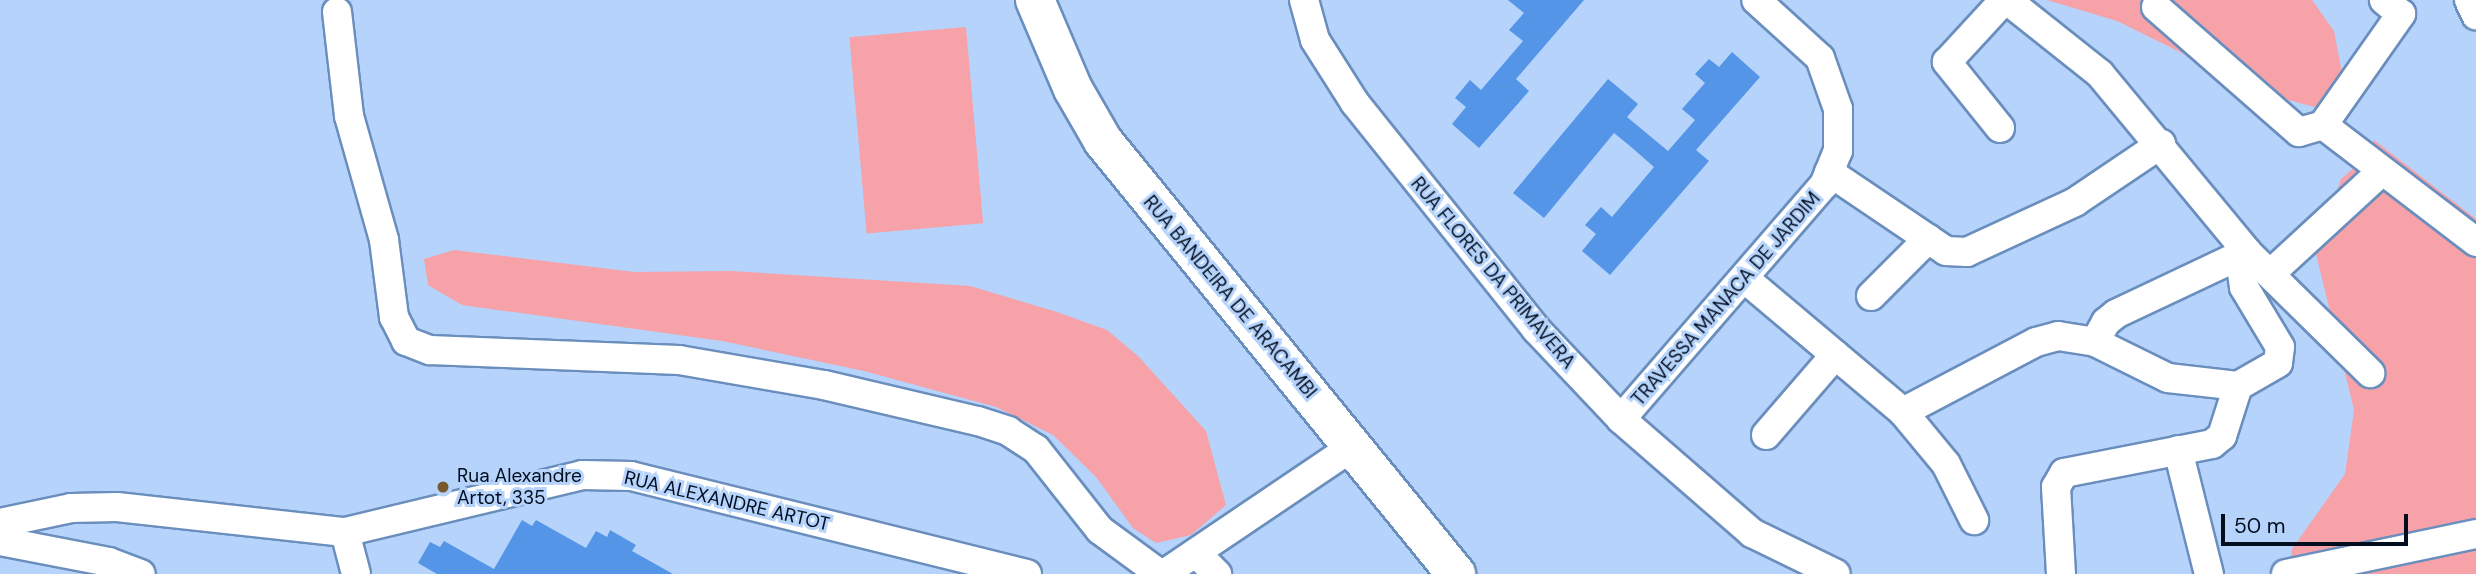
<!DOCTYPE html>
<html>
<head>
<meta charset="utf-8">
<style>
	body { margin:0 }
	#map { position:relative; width:2476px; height:574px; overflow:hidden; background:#b5d3fb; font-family:"DM Sans",sans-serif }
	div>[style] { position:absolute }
	.green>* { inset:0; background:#f6a2a8; transform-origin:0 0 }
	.building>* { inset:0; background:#5495e7 }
	.roads { filter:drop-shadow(2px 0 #6a8ebd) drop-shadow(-2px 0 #6a8ebd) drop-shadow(0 2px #6a8ebd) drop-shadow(0 -2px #6a8ebd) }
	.minor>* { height:28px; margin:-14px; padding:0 14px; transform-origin:14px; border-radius:14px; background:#fff }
	.secondary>* { height:38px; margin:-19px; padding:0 19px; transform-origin:19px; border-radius:19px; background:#fff }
	.dots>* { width:19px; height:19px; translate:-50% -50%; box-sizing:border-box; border:4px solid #b5d3fb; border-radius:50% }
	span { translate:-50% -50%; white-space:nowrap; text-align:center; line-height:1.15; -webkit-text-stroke:6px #b5d3fb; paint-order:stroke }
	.street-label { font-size:19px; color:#020d1e }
	.poi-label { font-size:19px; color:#020d1e }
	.left { translate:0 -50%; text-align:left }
	.scale { position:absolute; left:2221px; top:514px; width:187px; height:32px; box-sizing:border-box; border:4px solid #020d1e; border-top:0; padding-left:9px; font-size:21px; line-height:24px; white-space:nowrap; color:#020d1e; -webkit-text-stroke:5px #b5d3fb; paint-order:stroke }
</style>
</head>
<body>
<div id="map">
	<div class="green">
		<i style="clip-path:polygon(2047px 0,2312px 0,2334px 31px,2346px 94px,2334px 112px,2265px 94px,2117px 21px)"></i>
		<i style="left:966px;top:27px;width:197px;height:117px;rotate:85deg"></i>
		<i style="clip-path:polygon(2374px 140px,2476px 219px,2476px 574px,2289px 574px,2292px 549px,2345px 474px,2354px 410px,2316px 254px,2341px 179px,2363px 160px)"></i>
		<i style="clip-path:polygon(454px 250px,634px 272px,732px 271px,970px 286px,1057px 312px,1107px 330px,1138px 356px,1206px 431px,1226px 505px,1191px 535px,1156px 543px,1133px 528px,1096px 477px,1053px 435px,996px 407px,864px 371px,722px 341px,462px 305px,428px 285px,424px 259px)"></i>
	</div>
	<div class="building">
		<i style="clip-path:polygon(1508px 0,1584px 0,1516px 79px,1529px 91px,1479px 148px,1452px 124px,1466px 107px,1455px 98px,1470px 80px,1481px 90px,1523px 41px,1509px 30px,1524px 13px)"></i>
		<i style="clip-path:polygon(1732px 52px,1760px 77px,1696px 150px,1709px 161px,1610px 275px,1582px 251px,1596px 234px,1585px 225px,1601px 207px,1612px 217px,1654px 167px,1630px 146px,1614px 133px,1544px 218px,1513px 193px,1608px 79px,1638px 104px,1627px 117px,1668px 151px,1695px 120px,1682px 109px,1705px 83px,1695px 74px,1709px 59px,1719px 67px)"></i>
		<i style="clip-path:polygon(522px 520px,532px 526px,536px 520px,586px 548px,596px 531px,607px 537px,610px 530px,636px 545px,632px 551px,673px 574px,437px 574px,418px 563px,430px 542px,440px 547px,444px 541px,494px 569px)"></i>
	</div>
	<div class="roads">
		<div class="minor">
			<i style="left:1304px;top:0;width:41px;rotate:74.6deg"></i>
			<i style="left:1315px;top:40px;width:75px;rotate:57.6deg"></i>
			<i style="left:1355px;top:103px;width:290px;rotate:51.3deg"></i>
			<i style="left:1536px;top:329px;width:124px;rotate:46.6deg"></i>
			<i style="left:1621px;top:419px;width:174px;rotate:41deg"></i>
			<i style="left:1752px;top:533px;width:93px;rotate:26deg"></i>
			<i style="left:2007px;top:0;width:119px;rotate:38.5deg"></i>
			<i style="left:2100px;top:74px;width:231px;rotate:50.4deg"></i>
			<i style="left:2247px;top:252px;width:145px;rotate:154.7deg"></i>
			<i style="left:2116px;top:314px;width:13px;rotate:141deg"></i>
			<i style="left:2106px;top:322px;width:23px;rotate:119deg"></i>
			<i style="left:2095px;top:342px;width:81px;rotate:26.3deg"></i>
			<i style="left:2168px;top:378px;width:70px;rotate:6.5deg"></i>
			<i style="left:2469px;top:0;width:17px;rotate:65deg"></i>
			<i style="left:2156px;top:7px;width:190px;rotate:41.2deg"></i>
			<i style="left:2299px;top:132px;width:25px;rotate:-16deg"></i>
			<i style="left:2323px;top:125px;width:136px;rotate:-54.9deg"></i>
			<i style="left:2401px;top:14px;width:22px;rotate:-141deg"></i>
			<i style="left:337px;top:12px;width:105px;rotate:83.4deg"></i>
			<i style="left:349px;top:116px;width:129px;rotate:74.2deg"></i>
			<i style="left:384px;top:240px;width:78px;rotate:82.6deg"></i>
			<i style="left:394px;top:317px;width:27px;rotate:63deg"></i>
			<i style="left:406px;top:341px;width:26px;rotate:21deg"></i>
			<i style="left:430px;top:350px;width:249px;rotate:2.3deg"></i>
			<i style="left:679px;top:360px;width:147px;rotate:9.8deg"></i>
			<i style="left:824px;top:385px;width:158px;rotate:13.2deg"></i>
			<i style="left:978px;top:421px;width:32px;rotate:18deg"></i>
			<i style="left:1008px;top:431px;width:33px;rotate:33deg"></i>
			<i style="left:1036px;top:449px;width:103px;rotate:51.7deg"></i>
			<i style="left:1100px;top:530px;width:74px;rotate:36.3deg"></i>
			<i style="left:2323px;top:125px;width:193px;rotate:37.4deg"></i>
			<i style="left:2000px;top:128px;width:85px;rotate:-128.8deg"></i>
			<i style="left:1947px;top:62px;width:84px;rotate:-47.4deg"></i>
			<i style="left:1829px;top:172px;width:141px;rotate:34deg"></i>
			<i style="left:1946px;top:251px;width:21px;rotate:3deg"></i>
			<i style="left:1967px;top:252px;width:119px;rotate:-24.8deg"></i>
			<i style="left:2075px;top:202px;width:104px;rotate:-34deg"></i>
			<i style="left:2270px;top:274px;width:149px;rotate:-42.6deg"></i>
			<i style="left:1744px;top:278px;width:208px;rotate:40.1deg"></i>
			<i style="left:1903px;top:412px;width:67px;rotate:50.4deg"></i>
			<i style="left:1946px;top:464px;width:63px;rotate:63.4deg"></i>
			<i style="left:1871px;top:296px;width:81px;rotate:-45deg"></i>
			<i style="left:1903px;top:412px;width:150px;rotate:-27.8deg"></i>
			<i style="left:2036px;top:342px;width:23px;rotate:-15deg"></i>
			<i style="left:2058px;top:336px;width:37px;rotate:9deg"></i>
			<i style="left:1621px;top:419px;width:310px;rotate:-49.1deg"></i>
			<i style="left:1824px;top:185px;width:37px;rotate:-68deg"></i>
			<i style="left:1838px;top:151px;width:42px;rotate:-90deg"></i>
			<i style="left:1838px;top:109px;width:54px;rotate:-109.4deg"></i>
			<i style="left:1820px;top:58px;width:86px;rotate:-137.8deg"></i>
			<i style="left:1766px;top:435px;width:106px;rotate:-49.2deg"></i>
			<i style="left:2178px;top:450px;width:128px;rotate:76deg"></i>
			<i style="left:0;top:523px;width:73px;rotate:-11.9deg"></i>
			<i style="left:71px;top:508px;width:46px;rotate:-1.2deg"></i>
			<i style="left:117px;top:507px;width:229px;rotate:6.3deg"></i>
			<i style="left:345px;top:532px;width:244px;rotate:-13.5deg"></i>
			<i style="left:582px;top:475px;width:49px;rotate:1.2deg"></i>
			<i style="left:631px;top:476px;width:408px;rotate:13.9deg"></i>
			<i style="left:345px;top:532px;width:43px;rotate:75.3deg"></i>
			<i style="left:0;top:541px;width:111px;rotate:10.9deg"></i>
			<i style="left:109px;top:562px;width:34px;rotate:21deg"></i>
			<i style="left:1196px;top:553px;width:30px;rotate:45deg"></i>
			<i style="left:1164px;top:574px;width:229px;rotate:-34deg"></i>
			<i style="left:2061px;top:574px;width:87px;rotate:-93.3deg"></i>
			<i style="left:2056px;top:487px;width:16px;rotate:-60deg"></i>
			<i style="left:2064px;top:473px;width:151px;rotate:-11.1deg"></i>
			<i style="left:2212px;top:444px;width:13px;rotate:-39deg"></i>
			<i style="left:2222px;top:436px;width:52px;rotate:-72.3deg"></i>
			<i style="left:2238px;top:386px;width:46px;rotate:-29.9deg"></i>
			<i style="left:2278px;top:363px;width:16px;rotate:-83deg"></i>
			<i style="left:2280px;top:347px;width:70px;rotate:-121deg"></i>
			<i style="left:2244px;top:287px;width:21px;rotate:-98deg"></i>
			<i style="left:2241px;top:266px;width:15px;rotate:-67deg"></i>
			<i style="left:2247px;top:252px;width:173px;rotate:44.5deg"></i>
			<i style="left:2286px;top:574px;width:194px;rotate:-11.9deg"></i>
		</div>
		<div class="secondary">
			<i style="left:1035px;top:0;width:97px;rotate:66.9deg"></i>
			<i style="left:1073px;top:89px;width:60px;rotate:60deg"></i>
			<i style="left:1103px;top:141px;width:559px;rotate:50.81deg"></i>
		</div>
	</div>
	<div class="dots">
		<i style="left:443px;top:487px;background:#77592e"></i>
	</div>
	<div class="street-label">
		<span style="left:1493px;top:273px;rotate:50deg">RUA FLORES DA PRIMAVERA</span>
		<span style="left:1230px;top:297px;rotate:50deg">RUA BANDEIRA DE ARACAMBI</span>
		<span style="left:1726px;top:299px;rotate:-49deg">TRAVESSA MANACA DE JARDIM</span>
		<span style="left:727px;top:501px;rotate:13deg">RUA ALEXANDRE ARTOT</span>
	</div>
	<div class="poi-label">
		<span class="left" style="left:457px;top:487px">Rua Alexandre<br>Artot, 335</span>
	</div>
	<div class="scale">50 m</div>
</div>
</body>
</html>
